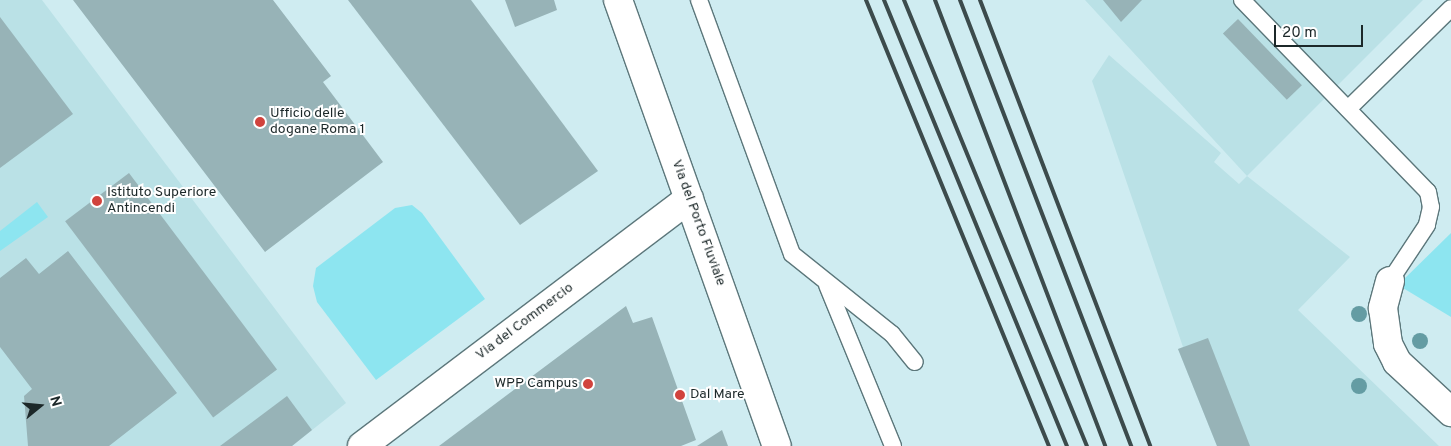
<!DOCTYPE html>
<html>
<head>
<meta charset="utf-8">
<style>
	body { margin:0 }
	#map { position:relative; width:1451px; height:446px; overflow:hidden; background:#cfecf1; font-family:Overpass,sans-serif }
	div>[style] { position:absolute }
	.built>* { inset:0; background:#bae1e6 }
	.green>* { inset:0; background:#8de5f0 }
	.building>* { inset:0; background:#97b3b7; transform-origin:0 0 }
	.roads { filter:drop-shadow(1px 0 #5c777b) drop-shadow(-1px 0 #5c777b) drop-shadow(0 1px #5c777b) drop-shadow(0 -1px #5c777b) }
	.service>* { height:16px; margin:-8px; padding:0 8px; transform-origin:8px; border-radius:8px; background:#fff }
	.minor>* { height:28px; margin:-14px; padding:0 14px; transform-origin:14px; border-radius:14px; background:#fff }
	.secondary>* { height:28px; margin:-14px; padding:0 14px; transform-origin:14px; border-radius:14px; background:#fff }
	.rail>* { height:4px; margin:-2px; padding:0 2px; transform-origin:2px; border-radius:2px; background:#3c4b4c }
	.trees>* { width:16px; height:16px; margin:-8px; border-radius:50%; background:#649ca3 }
	.dots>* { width:14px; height:14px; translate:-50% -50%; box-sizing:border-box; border:2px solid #fff; border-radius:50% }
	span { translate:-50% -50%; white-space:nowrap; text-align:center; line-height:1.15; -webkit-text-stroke:4px #fff; paint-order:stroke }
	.poi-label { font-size:14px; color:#1c2829 }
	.left { translate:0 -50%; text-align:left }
	.right { translate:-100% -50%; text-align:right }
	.street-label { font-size:14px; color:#1c2829 }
	.north { position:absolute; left:15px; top:381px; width:50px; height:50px; -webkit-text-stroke:4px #fff; paint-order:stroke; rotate:73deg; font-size:14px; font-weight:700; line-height:20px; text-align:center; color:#1c2829 }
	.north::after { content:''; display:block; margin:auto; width:18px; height:22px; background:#1c2829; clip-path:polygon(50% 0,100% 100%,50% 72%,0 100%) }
	.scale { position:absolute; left:1274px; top:25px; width:89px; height:22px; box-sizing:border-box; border:2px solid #1c2829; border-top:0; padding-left:6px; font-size:15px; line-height:18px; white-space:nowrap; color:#1c2829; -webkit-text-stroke:4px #fff; paint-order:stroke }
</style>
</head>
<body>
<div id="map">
	<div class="built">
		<i style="clip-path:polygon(0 0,42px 0,346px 403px,292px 446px,0 446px)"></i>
		<i style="clip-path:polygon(1085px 0,1423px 0,1247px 176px,1350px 257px,1298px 310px,1439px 446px,1217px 446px,1178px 349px,1183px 347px,1092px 81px,1109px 55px,1221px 153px,1214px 162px,1239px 184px,1247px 176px)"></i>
	</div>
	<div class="green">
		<i style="clip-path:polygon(37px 202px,48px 217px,0 251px,0 231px)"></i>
		<i style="clip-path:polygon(412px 205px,422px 213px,485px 299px,376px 380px,317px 302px,313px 286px,316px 268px,395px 208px)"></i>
		<i style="clip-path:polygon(1451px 233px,1451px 317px,1398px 285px)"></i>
	</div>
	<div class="building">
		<i style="clip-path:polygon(73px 0,273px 0,331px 76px,323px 82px,383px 162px,265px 252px)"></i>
		<i style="clip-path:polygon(348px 0,471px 0,598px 171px,520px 225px)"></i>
		<i style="clip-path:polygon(505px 0,554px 0,557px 10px,515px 27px)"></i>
		<i style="clip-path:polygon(1103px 0,1142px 0,1121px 22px)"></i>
		<i style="clip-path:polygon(0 17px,73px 114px,0 168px)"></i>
		<i style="left:1238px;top:19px;width:92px;height:21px;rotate:46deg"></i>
		<i style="left:129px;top:173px;width:246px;height:80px;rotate:53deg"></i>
		<i style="clip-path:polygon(68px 251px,177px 393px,109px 446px,28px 446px,24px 396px,32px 389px,0 347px,0 278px,26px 258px,39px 274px)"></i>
		<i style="clip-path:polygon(626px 306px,633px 323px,652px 317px,696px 440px,681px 446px,439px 446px)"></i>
		<i style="clip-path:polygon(1208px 338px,1250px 446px,1217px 446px,1178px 349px)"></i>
		<i style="clip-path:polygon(287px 396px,312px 430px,292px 446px,220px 446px)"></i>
		<i style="clip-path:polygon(722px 430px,728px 446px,697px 446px)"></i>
	</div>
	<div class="roads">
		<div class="service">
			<i style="left:699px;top:0;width:270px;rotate:69.9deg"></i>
			<i style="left:792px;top:254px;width:128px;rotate:38.7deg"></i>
			<i style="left:892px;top:334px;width:36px;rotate:51deg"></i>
			<i style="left:1242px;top:0;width:267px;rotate:45.9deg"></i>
			<i style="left:1428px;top:192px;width:15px;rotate:79deg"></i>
			<i style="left:1431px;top:207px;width:18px;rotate:103deg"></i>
			<i style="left:1427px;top:225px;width:67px;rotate:123.5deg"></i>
			<i style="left:1348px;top:109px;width:144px;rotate:-44.4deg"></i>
			<i style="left:827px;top:285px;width:174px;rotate:67.7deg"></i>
		</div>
		<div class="minor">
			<i style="left:1390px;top:281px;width:28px;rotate:105deg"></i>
			<i style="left:1383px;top:308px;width:36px;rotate:82deg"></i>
			<i style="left:1388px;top:344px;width:20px;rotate:63deg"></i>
			<i style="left:1397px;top:362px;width:74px;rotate:42.8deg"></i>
			<i style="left:362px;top:446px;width:410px;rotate:-37.1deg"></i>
		</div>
		<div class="secondary">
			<i style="left:618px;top:0;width:473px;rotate:70.4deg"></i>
		</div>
	</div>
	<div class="rail">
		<i style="left:866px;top:0;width:482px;rotate:67.7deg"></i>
		<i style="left:884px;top:0;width:482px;rotate:67.7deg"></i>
		<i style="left:904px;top:0;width:482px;rotate:67.7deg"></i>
		<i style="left:935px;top:0;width:477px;rotate:69.1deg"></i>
		<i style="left:960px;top:0;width:478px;rotate:69deg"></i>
		<i style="left:980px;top:0;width:477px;rotate:69.1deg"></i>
	</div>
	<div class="trees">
		<i style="left:1359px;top:314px"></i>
		<i style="left:1420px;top:341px"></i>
		<i style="left:1359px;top:386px"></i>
	</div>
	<div class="dots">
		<i style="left:260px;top:122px;background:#d1433d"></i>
		<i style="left:97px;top:201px;background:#d1433d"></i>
		<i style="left:588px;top:384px;background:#d1433d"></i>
		<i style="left:680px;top:395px;background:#d1433d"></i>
	</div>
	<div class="poi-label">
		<span class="left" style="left:270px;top:122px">Ufficio delle<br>dogane Roma 1</span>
		<span class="left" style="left:107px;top:201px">Istituto Superiore<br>Antincendi</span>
		<span class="right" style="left:578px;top:384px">WPP Campus</span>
		<span class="left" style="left:690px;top:395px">Dal Mare</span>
	</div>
	<div class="street-label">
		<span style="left:698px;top:223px;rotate:70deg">Via del Porto Fluviale</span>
		<span style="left:525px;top:322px;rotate:-37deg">Via del Commercio</span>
	</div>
	<div class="north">N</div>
	<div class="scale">20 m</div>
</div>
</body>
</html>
